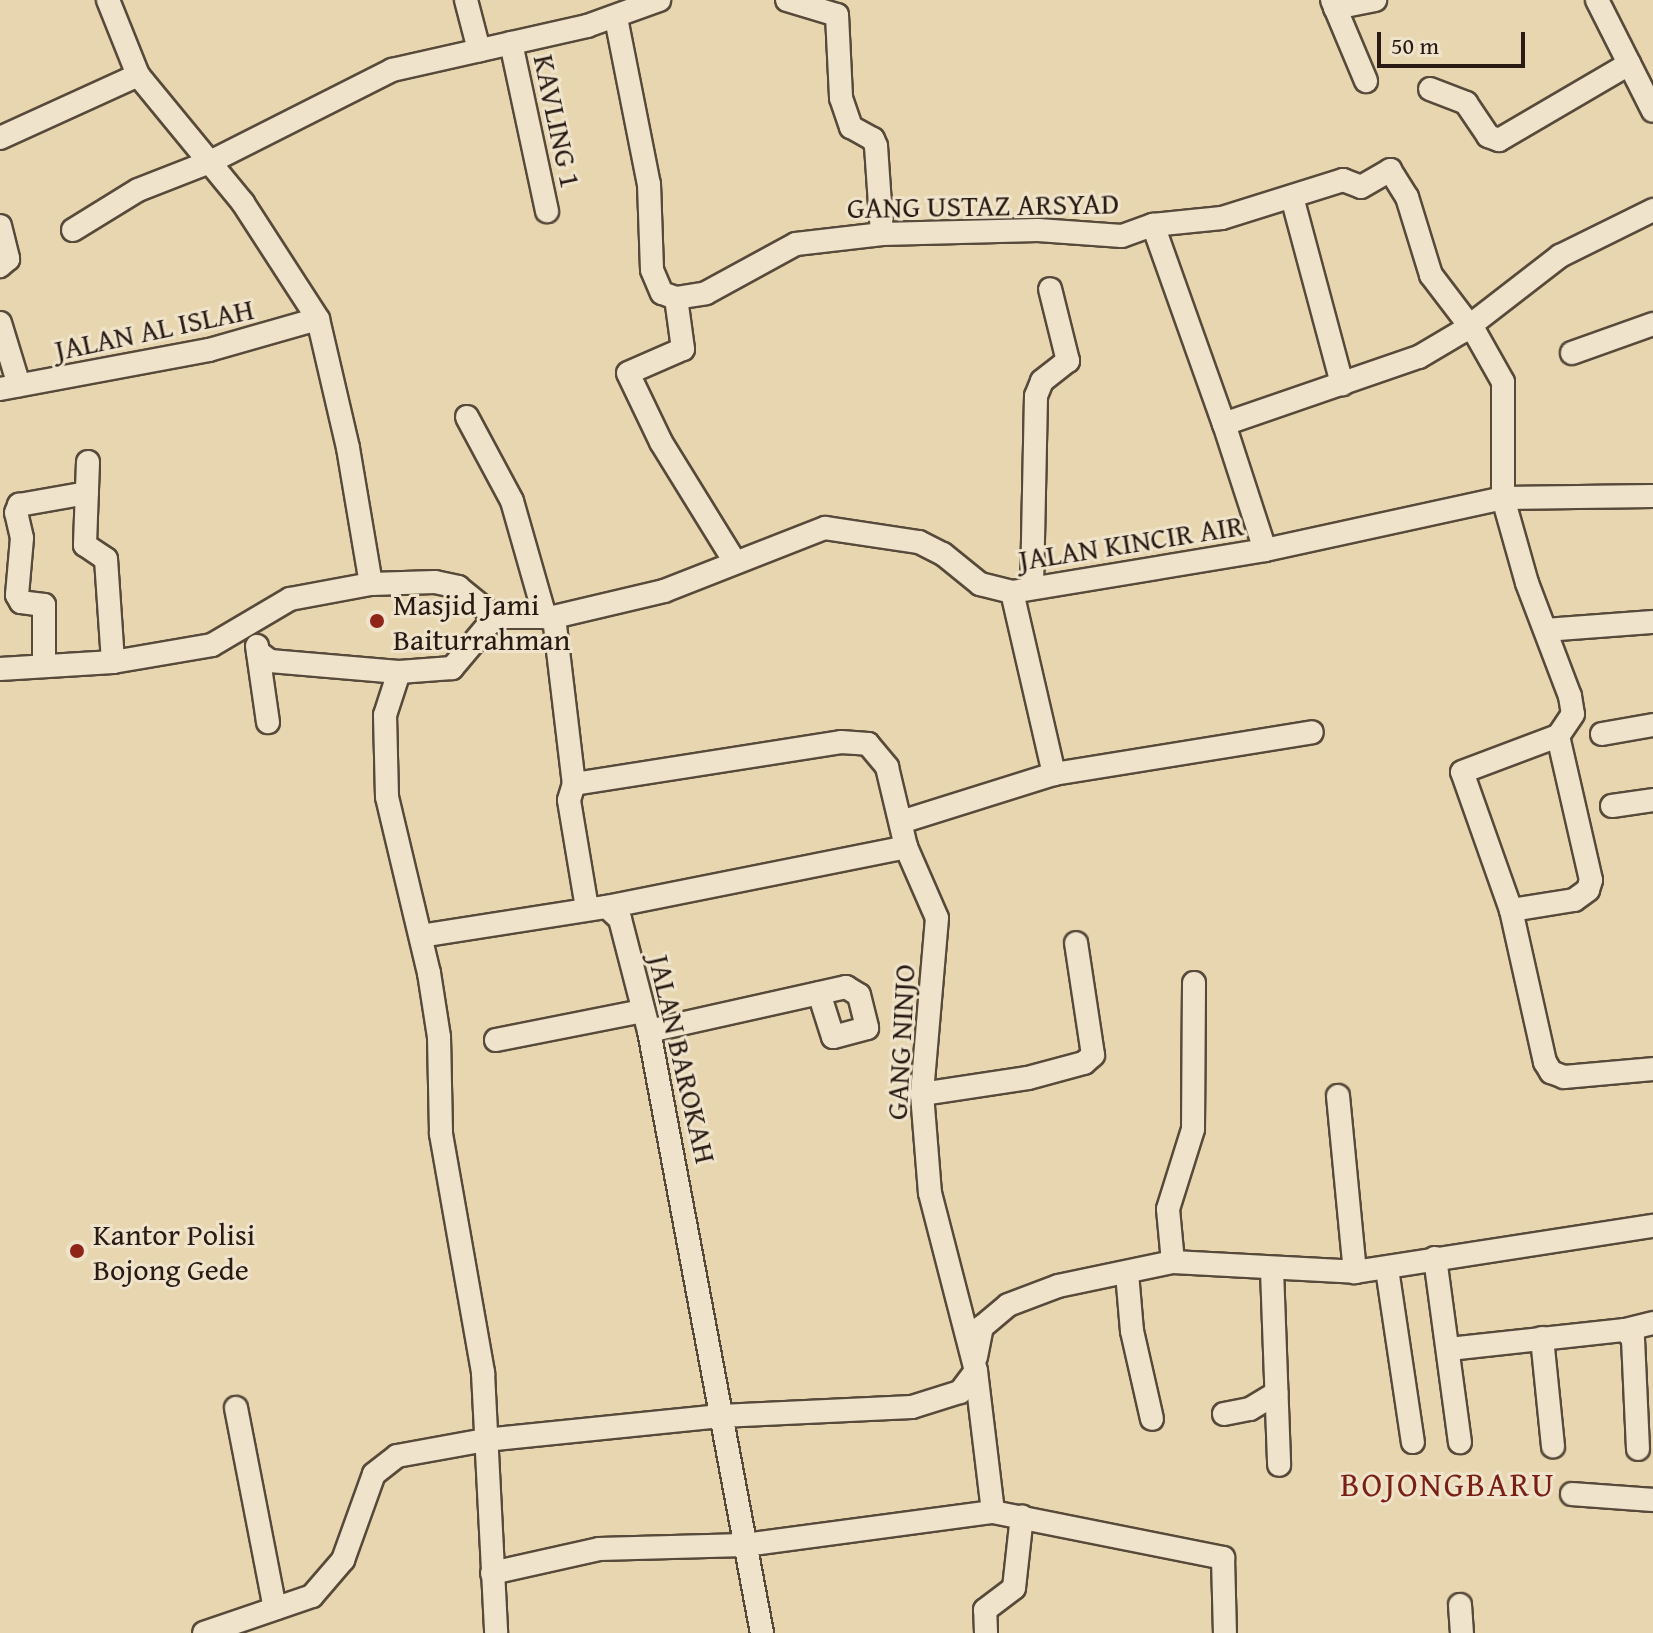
<!DOCTYPE html>
<html>
<head>
<meta charset="utf-8">
<style>
	body { margin:0 }
	#map { position:relative; width:1653px; height:1633px; overflow:hidden; background:#e7d6af; font-family:"Gentium Book Plus",serif }
	div>[style] { position:absolute }
	.roads { filter:drop-shadow(2px 0 #584a3b) drop-shadow(-2px 0 #584a3b) drop-shadow(0 2px #584a3b) drop-shadow(0 -2px #584a3b) }
	.minor>* { height:22px; margin:-11px; padding:0 11px; transform-origin:11px; border-radius:11px; background:#efe4cb }
	.dots>* { width:22px; height:22px; translate:-50% -50%; box-sizing:border-box; border:4px solid #efe4cb; border-radius:50% }
	span { translate:-50% -50%; white-space:nowrap; text-align:center; line-height:1.15; -webkit-text-stroke:6px #efe4cb; paint-order:stroke }
	.street-label { font-size:30px; color:#291b14 }
	.poi-label { font-size:30px; color:#291b14 }
	.left { translate:0 -50%; text-align:left }
	.quarter-label { font-size:34px; color:#7a1f14; letter-spacing:2px }
	.scale { position:absolute; left:1377px; top:32px; width:148px; height:36px; box-sizing:border-box; border:4px solid #291b14; border-top:0; padding-left:10px; font-size:24px; line-height:28px; white-space:nowrap; color:#291b14; -webkit-text-stroke:6px #efe4cb; paint-order:stroke }
</style>
</head>
<body>
<div id="map">
	<div class="roads">
		<div class="minor">
			<i style="left:108px;top:0;width:81px;rotate:68.2deg"></i>
			<i style="left:138px;top:75px;width:166px;rotate:50.6deg"></i>
			<i style="left:243px;top:203px;width:138px;rotate:57.1deg"></i>
			<i style="left:318px;top:319px;width:132px;rotate:76.9deg"></i>
			<i style="left:348px;top:448px;width:138px;rotate:80.4deg"></i>
			<i style="left:466px;top:0;width:52px;rotate:75.4deg"></i>
			<i style="left:787px;top:0;width:52px;rotate:16.7deg"></i>
			<i style="left:837px;top:15px;width:83px;rotate:87.2deg"></i>
			<i style="left:841px;top:98px;width:31px;rotate:71deg"></i>
			<i style="left:851px;top:127px;width:25px;rotate:29deg"></i>
			<i style="left:873px;top:139px;width:8px;rotate:67deg"></i>
			<i style="left:876px;top:146px;width:88px;rotate:86.1deg"></i>
			<i style="left:1332px;top:0;width:88px;rotate:67.2deg"></i>
			<i style="left:1597px;top:0;width:124px;rotate:63.2deg"></i>
			<i style="left:1335px;top:8px;width:41px;rotate:-11.3deg"></i>
			<i style="left:616px;top:18px;width:169px;rotate:78.8deg"></i>
			<i style="left:649px;top:184px;width:86px;rotate:88deg"></i>
			<i style="left:652px;top:270px;width:25px;rotate:67deg"></i>
			<i style="left:662px;top:293px;width:15px;rotate:20deg"></i>
			<i style="left:511px;top:43px;width:172px;rotate:77.9deg"></i>
			<i style="left:1430px;top:89px;width:39px;rotate:21deg"></i>
			<i style="left:1466px;top:103px;width:40px;rotate:56deg"></i>
			<i style="left:1488px;top:136px;width:12px;rotate:20deg"></i>
			<i style="left:1499px;top:140px;width:151px;rotate:-30.3deg"></i>
			<i style="left:0;top:138px;width:152px;rotate:-24.5deg"></i>
			<i style="left:1292px;top:197px;width:194px;rotate:75deg"></i>
			<i style="left:1153px;top:225px;width:211px;rotate:70.4deg"></i>
			<i style="left:0;top:226px;width:34px;rotate:76deg"></i>
			<i style="left:8px;top:259px;width:11px;rotate:139deg"></i>
			<i style="left:73px;top:230px;width:76px;rotate:-31.6deg"></i>
			<i style="left:138px;top:190px;width:79px;rotate:-21.4deg"></i>
			<i style="left:212px;top:161px;width:202px;rotate:-26.8deg"></i>
			<i style="left:392px;top:70px;width:200px;rotate:-12.7deg"></i>
			<i style="left:587px;top:26px;width:77px;rotate:-19.9deg"></i>
			<i style="left:0;top:323px;width:65px;rotate:73deg"></i>
			<i style="left:1572px;top:353px;width:86px;rotate:-19.7deg"></i>
			<i style="left:0;top:389px;width:213px;rotate:-10.6deg"></i>
			<i style="left:209px;top:350px;width:113px;rotate:-15.9deg"></i>
			<i style="left:467px;top:417px;width:95px;rotate:61.8deg"></i>
			<i style="left:512px;top:501px;width:121px;rotate:74.1deg"></i>
			<i style="left:88px;top:462px;width:83px;rotate:92.1deg"></i>
			<i style="left:85px;top:545px;width:25px;rotate:34deg"></i>
			<i style="left:106px;top:559px;width:103px;rotate:86.1deg"></i>
			<i style="left:1265px;top:550px;width:133px;rotate:-108deg"></i>
			<i style="left:1224px;top:424px;width:206px;rotate:-19deg"></i>
			<i style="left:1419px;top:357px;width:51px;rotate:-30.6deg"></i>
			<i style="left:1463px;top:331px;width:123px;rotate:-37.7deg"></i>
			<i style="left:1560px;top:256px;width:104px;rotate:-26.3deg"></i>
			<i style="left:735px;top:562px;width:141px;rotate:-121.7deg"></i>
			<i style="left:661px;top:442px;width:76px;rotate:-115.6deg"></i>
			<i style="left:628px;top:373px;width:60px;rotate:-23.6deg"></i>
			<i style="left:683px;top:349px;width:51px;rotate:-97.8deg"></i>
			<i style="left:676px;top:298px;width:30px;rotate:-9deg"></i>
			<i style="left:706px;top:293px;width:102px;rotate:-28.6deg"></i>
			<i style="left:796px;top:244px;width:87px;rotate:-6.6deg"></i>
			<i style="left:882px;top:234px;width:156px;rotate:-1.5deg"></i>
			<i style="left:1038px;top:230px;width:84px;rotate:4.1deg"></i>
			<i style="left:1122px;top:236px;width:33px;rotate:-20deg"></i>
			<i style="left:1153px;top:225px;width:69px;rotate:-5.8deg"></i>
			<i style="left:1222px;top:218px;width:127px;rotate:-17.4deg"></i>
			<i style="left:1343px;top:180px;width:19px;rotate:21deg"></i>
			<i style="left:1361px;top:187px;width:34px;rotate:-30deg"></i>
			<i style="left:1390px;top:170px;width:32px;rotate:58deg"></i>
			<i style="left:1407px;top:197px;width:82px;rotate:72.9deg"></i>
			<i style="left:1431px;top:275px;width:74px;rotate:52.7deg"></i>
			<i style="left:1476px;top:334px;width:55px;rotate:60.6deg"></i>
			<i style="left:1503px;top:382px;width:116px;rotate:90deg"></i>
			<i style="left:1503px;top:498px;width:88px;rotate:74.2deg"></i>
			<i style="left:1527px;top:583px;width:121px;rotate:69.2deg"></i>
			<i style="left:1570px;top:696px;width:18px;rotate:81deg"></i>
			<i style="left:1573px;top:714px;width:27px;rotate:124deg"></i>
			<i style="left:1558px;top:736px;width:148px;rotate:77.1deg"></i>
			<i style="left:1591px;top:880px;width:10px;rotate:107deg"></i>
			<i style="left:1588px;top:890px;width:17px;rotate:144deg"></i>
			<i style="left:1574px;top:900px;width:64px;rotate:171deg"></i>
			<i style="left:1511px;top:910px;width:156px;rotate:77.4deg"></i>
			<i style="left:1545px;top:1062px;width:12px;rotate:59deg"></i>
			<i style="left:1551px;top:1072px;width:14px;rotate:21deg"></i>
			<i style="left:1564px;top:1077px;width:89px;rotate:-5.1deg"></i>
			<i style="left:1032px;top:587px;width:191px;rotate:-88.8deg"></i>
			<i style="left:1036px;top:396px;width:16px;rotate:-68deg"></i>
			<i style="left:1042px;top:381px;width:33px;rotate:-38deg"></i>
			<i style="left:1068px;top:361px;width:74px;rotate:-104deg"></i>
			<i style="left:1012px;top:592px;width:187px;rotate:77deg"></i>
			<i style="left:495px;top:617px;width:67px;rotate:130.1deg"></i>
			<i style="left:452px;top:668px;width:53px;rotate:175.7deg"></i>
			<i style="left:399px;top:672px;width:45px;rotate:108deg"></i>
			<i style="left:385px;top:715px;width:82px;rotate:88.6deg"></i>
			<i style="left:387px;top:797px;width:181px;rotate:76.6deg"></i>
			<i style="left:429px;top:973px;width:65px;rotate:81.1deg"></i>
			<i style="left:439px;top:1037px;width:97px;rotate:88.8deg"></i>
			<i style="left:441px;top:1134px;width:243px;rotate:80deg"></i>
			<i style="left:483px;top:1373px;width:260px;rotate:87.1deg"></i>
			<i style="left:554px;top:617px;width:168px;rotate:83.2deg"></i>
			<i style="left:1546px;top:630px;width:107px;rotate:-4.3deg"></i>
			<i style="left:257px;top:646px;width:77px;rotate:81.8deg"></i>
			<i style="left:258px;top:652px;width:15px;rotate:37deg"></i>
			<i style="left:270px;top:661px;width:129px;rotate:4.9deg"></i>
			<i style="left:44px;top:664px;width:59px;rotate:-90deg"></i>
			<i style="left:44px;top:605px;width:23px;rotate:-173deg"></i>
			<i style="left:21px;top:602px;width:8px;rotate:-120deg"></i>
			<i style="left:17px;top:595px;width:57px;rotate:-85deg"></i>
			<i style="left:22px;top:538px;width:26px;rotate:-103deg"></i>
			<i style="left:16px;top:513px;width:9px;rotate:-69deg"></i>
			<i style="left:19px;top:505px;width:69px;rotate:-10deg"></i>
			<i style="left:0;top:669px;width:113px;rotate:-3.5deg"></i>
			<i style="left:113px;top:662px;width:100px;rotate:-9.7deg"></i>
			<i style="left:212px;top:645px;width:91px;rotate:-30.5deg"></i>
			<i style="left:290px;top:599px;width:82px;rotate:-10.5deg"></i>
			<i style="left:371px;top:584px;width:64px;rotate:-1.8deg"></i>
			<i style="left:435px;top:582px;width:24px;rotate:12deg"></i>
			<i style="left:458px;top:587px;width:48px;rotate:39deg"></i>
			<i style="left:495px;top:617px;width:59px"></i>
			<i style="left:554px;top:617px;width:113px;rotate:-13.3deg"></i>
			<i style="left:664px;top:591px;width:173px;rotate:-21.4deg"></i>
			<i style="left:825px;top:528px;width:95px;rotate:8.5deg"></i>
			<i style="left:919px;top:542px;width:27px;rotate:27deg"></i>
			<i style="left:943px;top:554px;width:48px;rotate:39deg"></i>
			<i style="left:980px;top:584px;width:33px;rotate:14deg"></i>
			<i style="left:1012px;top:592px;width:256px;rotate:-9.4deg"></i>
			<i style="left:1265px;top:550px;width:244px;rotate:-12.3deg"></i>
			<i style="left:1503px;top:498px;width:150px;rotate:-0.8deg"></i>
			<i style="left:1602px;top:734px;width:52px;rotate:-10deg"></i>
			<i style="left:1612px;top:806px;width:41px;rotate:-8.3deg"></i>
			<i style="left:901px;top:822px;width:160px;rotate:-17.4deg"></i>
			<i style="left:1054px;top:774px;width:261px;rotate:-9.2deg"></i>
			<i style="left:607px;top:907px;width:18px;rotate:43deg"></i>
			<i style="left:620px;top:919px;width:116px;rotate:75.5deg"></i>
			<i style="left:649px;top:1031px;width:613px;rotate:79.37deg"></i>
			<i style="left:587px;top:908px;width:109px;rotate:-99.5deg"></i>
			<i style="left:569px;top:800px;width:17px;rotate:-73deg"></i>
			<i style="left:574px;top:784px;width:270px;rotate:-8.9deg"></i>
			<i style="left:841px;top:742px;width:27px;rotate:4deg"></i>
			<i style="left:868px;top:744px;width:30px;rotate:50deg"></i>
			<i style="left:887px;top:767px;width:82px;rotate:76.6deg"></i>
			<i style="left:906px;top:847px;width:77px;rotate:66.4deg"></i>
			<i style="left:937px;top:918px;width:177px;rotate:94.9deg"></i>
			<i style="left:922px;top:1094px;width:99px;rotate:85.4deg"></i>
			<i style="left:930px;top:1193px;width:184px;rotate:75.5deg"></i>
			<i style="left:976px;top:1371px;width:142px;rotate:83.1deg"></i>
			<i style="left:1511px;top:910px;width:146px;rotate:-109.5deg"></i>
			<i style="left:1462px;top:772px;width:103px;rotate:-20.6deg"></i>
			<i style="left:421px;top:936px;width:188px;rotate:-8.9deg"></i>
			<i style="left:607px;top:907px;width:305px;rotate:-11.3deg"></i>
			<i style="left:649px;top:1031px;width:202px;rotate:-12.6deg"></i>
			<i style="left:846px;top:987px;width:15px;rotate:32deg"></i>
			<i style="left:859px;top:995px;width:34px;rotate:76deg"></i>
			<i style="left:867px;top:1028px;width:35px;rotate:165deg"></i>
			<i style="left:833px;top:1037px;width:46px;rotate:-107.7deg"></i>
			<i style="left:496px;top:1040px;width:150px;rotate:-11.2deg"></i>
			<i style="left:922px;top:1094px;width:107px;rotate:-8.6deg"></i>
			<i style="left:1028px;top:1078px;width:58px;rotate:-15deg"></i>
			<i style="left:1084px;top:1063px;width:12px;rotate:-42deg"></i>
			<i style="left:1093px;top:1055px;width:113px;rotate:-98.6deg"></i>
			<i style="left:1338px;top:1096px;width:177px;rotate:84.5deg"></i>
			<i style="left:1435px;top:1258px;width:186px;rotate:82.3deg"></i>
			<i style="left:1173px;top:1262px;width:53px;rotate:-95.4deg"></i>
			<i style="left:1168px;top:1209px;width:84px;rotate:-72.6deg"></i>
			<i style="left:1193px;top:1129px;width:146px;rotate:-89.6deg"></i>
			<i style="left:1387px;top:1269px;width:175px;rotate:81.5deg"></i>
			<i style="left:1272px;top:1270px;width:195px;rotate:87.9deg"></i>
			<i style="left:1127px;top:1273px;width:58px;rotate:85.1deg"></i>
			<i style="left:1132px;top:1331px;width:90px;rotate:77.2deg"></i>
			<i style="left:1625px;top:1330px;width:29px;rotate:-14deg"></i>
			<i style="left:1542px;top:1338px;width:109px;rotate:84.2deg"></i>
			<i style="left:1449px;top:1349px;width:177px;rotate:-6.2deg"></i>
			<i style="left:1625px;top:1330px;width:12px;rotate:48deg"></i>
			<i style="left:1633px;top:1339px;width:110px;rotate:87.4deg"></i>
			<i style="left:976px;top:1357px;width:31px;rotate:-79deg"></i>
			<i style="left:982px;top:1327px;width:34px;rotate:-40deg"></i>
			<i style="left:1008px;top:1305px;width:53px;rotate:-20.8deg"></i>
			<i style="left:1058px;top:1286px;width:117px;rotate:-11.8deg"></i>
			<i style="left:1173px;top:1262px;width:182px;rotate:3.1deg"></i>
			<i style="left:1355px;top:1272px;width:302px;rotate:-8.8deg"></i>
			<i style="left:236px;top:1408px;width:204px;rotate:79deg"></i>
			<i style="left:1224px;top:1414px;width:26px;rotate:-11deg"></i>
			<i style="left:1250px;top:1409px;width:31px;rotate:-31deg"></i>
			<i style="left:1572px;top:1494px;width:81px;rotate:4.2deg"></i>
			<i style="left:492px;top:1573px;width:110px;rotate:-12.6deg"></i>
			<i style="left:599px;top:1549px;width:146px;rotate:-1.6deg"></i>
			<i style="left:745px;top:1545px;width:250px;rotate:-7.6deg"></i>
			<i style="left:993px;top:1512px;width:235px;rotate:11.3deg"></i>
			<i style="left:1223px;top:1558px;width:75px;rotate:88.5deg"></i>
			<i style="left:1460px;top:1605px;width:28px;rotate:86deg"></i>
			<i style="left:204px;top:1633px;width:114px;rotate:-18.9deg"></i>
			<i style="left:312px;top:1596px;width:48px;rotate:-49.3deg"></i>
			<i style="left:343px;top:1560px;width:91px;rotate:-70.2deg"></i>
			<i style="left:374px;top:1474px;width:29px;rotate:-38deg"></i>
			<i style="left:397px;top:1456px;width:89px;rotate:-10.3deg"></i>
			<i style="left:485px;top:1440px;width:237px;rotate:-5.8deg"></i>
			<i style="left:721px;top:1416px;width:191px;rotate:-2.7deg"></i>
			<i style="left:912px;top:1407px;width:50px;rotate:-17.4deg"></i>
			<i style="left:960px;top:1392px;width:26px;rotate:-53deg"></i>
			<i style="left:986px;top:1633px;width:23px;rotate:-92deg"></i>
			<i style="left:985px;top:1610px;width:36px;rotate:-37deg"></i>
			<i style="left:1014px;top:1588px;width:72px;rotate:-83.7deg"></i>
		</div>
	</div>
	<div class="dots">
		<i style="left:377px;top:621px;background:#8f2418"></i>
		<i style="left:77px;top:1251px;background:#8f2418"></i>
	</div>
	<div class="street-label">
		<span style="left:558px;top:121px;rotate:78deg">KAVLING 1</span>
		<span style="left:983px;top:205px;rotate:-1deg">GANG USTAZ ARSYAD</span>
		<span style="left:154px;top:329px;rotate:-12deg">JALAN AL ISLAH</span>
		<span style="left:1131px;top:542px;rotate:-9deg">JALAN KINCIR AIR</span>
		<span style="left:900px;top:1042px;rotate:-87deg">GANG NINJO</span>
		<span style="left:683px;top:1059px;rotate:77deg">JALAN BAROKAH</span>
	</div>
	<div class="poi-label">
		<span class="left" style="left:393px;top:621px">Masjid Jami<br>Baiturrahman</span>
		<span class="left" style="left:93px;top:1251px">Kantor Polisi<br>Bojong Gede</span>
	</div>
	<div class="quarter-label">
		<span style="left:1448px;top:1484px">BOJONGBARU</span>
	</div>
	<div class="scale">50 m</div>
</div>
</body>
</html>
